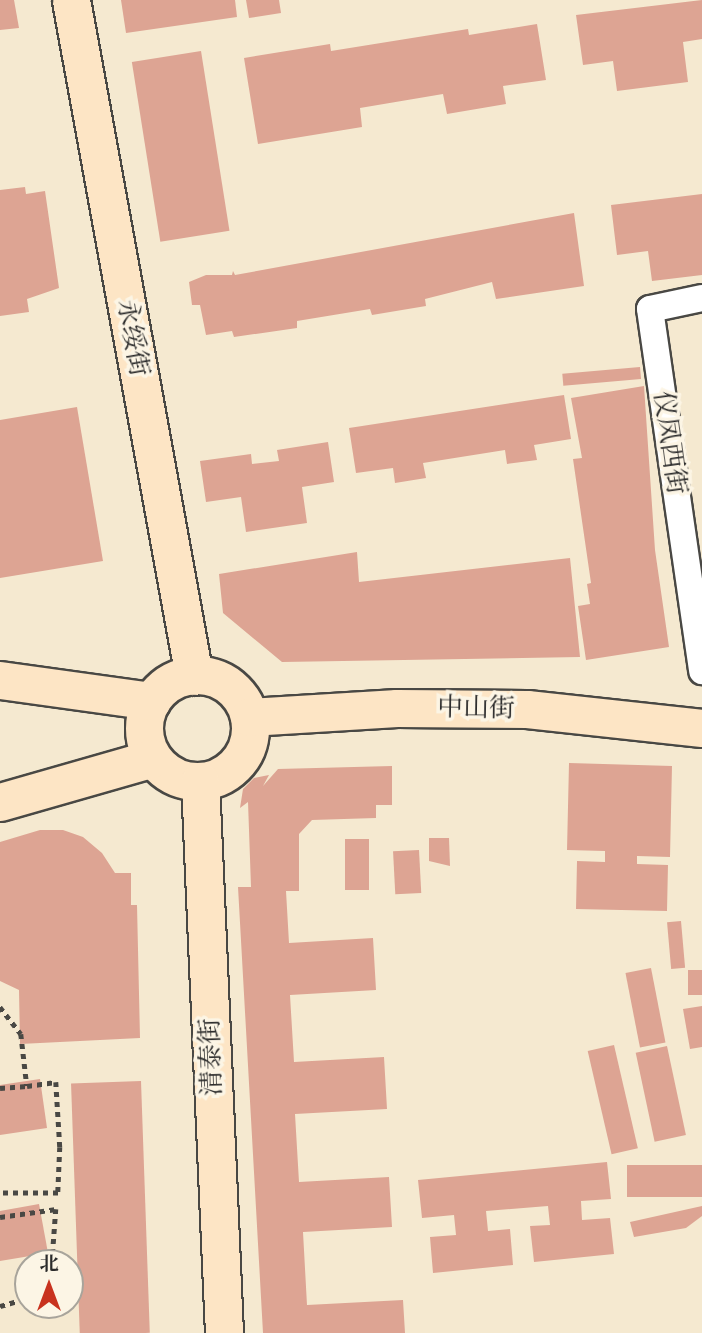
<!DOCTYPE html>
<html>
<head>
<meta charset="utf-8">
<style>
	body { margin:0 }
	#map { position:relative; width:702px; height:1333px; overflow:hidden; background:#f5e9d0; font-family:"IM FELL DW Pica","Noto Serif SC",serif }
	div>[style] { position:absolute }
	.building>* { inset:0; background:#dda493; transform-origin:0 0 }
	.path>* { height:4.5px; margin-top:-2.25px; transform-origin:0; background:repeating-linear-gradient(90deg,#494844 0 5px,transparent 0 10px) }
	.roads { filter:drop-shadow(2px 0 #494844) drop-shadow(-2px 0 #494844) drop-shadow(0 2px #494844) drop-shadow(0 -2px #494844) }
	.street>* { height:26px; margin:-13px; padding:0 13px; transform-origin:13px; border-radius:13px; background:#fff }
	.secondary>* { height:37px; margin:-18.5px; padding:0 18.5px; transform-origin:18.5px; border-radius:18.5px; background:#fde5c5 }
	.secondary>.ring { margin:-18.5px; padding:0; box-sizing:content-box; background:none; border:37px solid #fde5c5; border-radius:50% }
	span { translate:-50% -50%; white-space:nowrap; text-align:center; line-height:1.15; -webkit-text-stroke:7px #fcf5e5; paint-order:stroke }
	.street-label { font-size:26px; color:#2b2b2b }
	.north { position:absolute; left:14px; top:1249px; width:70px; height:70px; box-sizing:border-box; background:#fcf5e5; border:2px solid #a8a49b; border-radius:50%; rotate:0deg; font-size:19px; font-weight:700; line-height:28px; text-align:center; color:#2b2b2b }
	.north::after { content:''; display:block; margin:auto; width:24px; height:32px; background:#c8321e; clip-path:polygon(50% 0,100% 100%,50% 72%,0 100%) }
</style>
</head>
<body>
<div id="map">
	<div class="building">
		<i style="clip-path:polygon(0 0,14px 0,19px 28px,0 30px)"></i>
		<i style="clip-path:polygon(121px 0,235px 0,237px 17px,126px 33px)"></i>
		<i style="clip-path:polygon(246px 0,279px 0,281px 13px,249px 18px)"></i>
		<i style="clip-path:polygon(702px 0,702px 39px,683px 42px,688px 82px,617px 91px,613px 61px,583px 65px,576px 15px)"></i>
		<i style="clip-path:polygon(537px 24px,546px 80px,503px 86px,506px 104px,447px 114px,443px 94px,360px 108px,362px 127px,258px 144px,244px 58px,330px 44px,331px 51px,468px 29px,469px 35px)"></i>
		<i style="left:201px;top:51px;width:182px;height:70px;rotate:81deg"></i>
		<i style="clip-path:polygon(25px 187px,26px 194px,45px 191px,59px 288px,27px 299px,29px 312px,0 316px,0 190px)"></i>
		<i style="clip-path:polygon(702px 194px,702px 275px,652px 281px,648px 251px,617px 255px,611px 205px)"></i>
		<i style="clip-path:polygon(574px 213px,584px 286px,496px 299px,492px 282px,425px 299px,426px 306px,372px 315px,370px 309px,297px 321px,297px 328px,234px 337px,232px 331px,206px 335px,200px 305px,192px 305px,189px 282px,206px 275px,232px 275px,233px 271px,235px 275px)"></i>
		<i style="left:640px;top:367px;width:12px;height:78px;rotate:85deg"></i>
		<i style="clip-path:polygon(644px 386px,655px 550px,669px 647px,586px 660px,578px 606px,590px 604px,587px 584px,591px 583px,573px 459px,582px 458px,571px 398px)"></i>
		<i style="clip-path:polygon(564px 395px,571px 439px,534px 445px,537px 460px,507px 464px,505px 450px,423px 463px,426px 478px,395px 483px,393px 468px,356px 473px,349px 428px)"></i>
		<i style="clip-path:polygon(77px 407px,103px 561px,0 578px,0 420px)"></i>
		<i style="clip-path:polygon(328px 442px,334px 482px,302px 487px,307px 523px,246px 532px,241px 497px,206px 502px,200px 461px,251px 454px,252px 464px,279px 461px,277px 450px)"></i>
		<i style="clip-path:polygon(357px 552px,359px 582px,570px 558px,580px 657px,282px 662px,223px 613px,219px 574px)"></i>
		<i style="clip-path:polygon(569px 763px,672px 766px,670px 857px,637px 856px,637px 864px,668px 865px,667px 911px,576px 909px,577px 861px,605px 862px,605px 851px,567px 850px)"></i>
		<i style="clip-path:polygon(392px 766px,392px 805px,376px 805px,376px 818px,312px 820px,299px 834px,299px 891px,286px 891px,289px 943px,373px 938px,376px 990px,290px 995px,294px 1062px,384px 1057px,387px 1109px,295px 1114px,299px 1182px,389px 1177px,392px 1227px,303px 1232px,307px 1305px,403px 1300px,405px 1333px,263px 1333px,238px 887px,251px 887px,248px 802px,240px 808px,243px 789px,254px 778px,269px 775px,263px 786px,278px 769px)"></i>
		<i style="clip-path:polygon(40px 830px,63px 830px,83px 837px,102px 853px,115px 873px,131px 873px,131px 905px,137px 905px,140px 1038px,20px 1044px,19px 990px,0 981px,0 842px)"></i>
		<i style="clip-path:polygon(429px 838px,449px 838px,450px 866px,429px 861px)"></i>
		<i style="left:345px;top:839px;width:24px;height:51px"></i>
		<i style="left:419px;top:850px;width:43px;height:26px;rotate:87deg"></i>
		<i style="left:681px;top:921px;width:47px;height:14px;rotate:85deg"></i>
		<i style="left:651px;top:968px;width:76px;height:26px;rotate:79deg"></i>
		<i style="left:688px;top:970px;width:14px;height:25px"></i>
		<i style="clip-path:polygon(702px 1006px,702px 1047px,690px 1049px,683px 1009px)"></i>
		<i style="left:614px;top:1045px;width:106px;height:27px;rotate:77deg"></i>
		<i style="left:667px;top:1046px;width:91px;height:32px;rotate:78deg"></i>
		<i style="clip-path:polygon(40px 1079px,47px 1128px,0 1135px,0 1085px)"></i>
		<i style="left:141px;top:1081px;width:252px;height:70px;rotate:88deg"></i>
		<i style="clip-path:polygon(607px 1162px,611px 1199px,581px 1201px,582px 1220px,610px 1218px,614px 1254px,534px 1262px,530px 1226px,550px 1225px,548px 1206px,486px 1211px,488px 1231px,510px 1229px,513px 1265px,433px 1273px,430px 1237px,456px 1235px,454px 1215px,422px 1218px,418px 1180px)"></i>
		<i style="left:702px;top:1165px;width:32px;height:75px;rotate:90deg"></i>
		<i style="clip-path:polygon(39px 1204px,48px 1253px,0 1261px,0 1211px)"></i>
		<i style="clip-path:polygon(702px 1206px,702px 1216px,686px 1228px,634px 1237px,630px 1222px)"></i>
	</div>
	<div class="path">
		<i style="left:0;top:1007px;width:34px;rotate:52deg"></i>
		<i style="left:21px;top:1034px;width:52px;rotate:83.4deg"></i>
		<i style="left:27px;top:1086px;width:29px;rotate:-8deg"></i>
		<i style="left:56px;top:1082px;width:65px;rotate:86.5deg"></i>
		<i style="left:60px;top:1147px;width:46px;rotate:92.5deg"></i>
		<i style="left:58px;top:1193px;width:58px;rotate:180deg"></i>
		<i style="left:0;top:1088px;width:27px;rotate:-4deg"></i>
		<i style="left:0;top:1217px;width:57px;rotate:-8.1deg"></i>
		<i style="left:56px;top:1209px;width:54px;rotate:94.2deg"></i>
		<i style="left:0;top:1306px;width:29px;rotate:-16deg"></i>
	</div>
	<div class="roads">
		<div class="street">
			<i style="left:702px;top:298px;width:53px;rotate:168.1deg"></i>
			<i style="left:650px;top:309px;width:366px;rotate:81.8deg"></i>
		</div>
		<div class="secondary">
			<i style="left:71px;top:0;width:687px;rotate:79.69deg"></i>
			<i class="ring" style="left:144px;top:675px;width:69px;height:69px"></i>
			<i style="left:0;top:680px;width:153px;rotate:7.9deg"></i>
			<i style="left:249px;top:717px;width:148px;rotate:-3.5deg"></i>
			<i style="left:397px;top:708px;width:130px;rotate:0.4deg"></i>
			<i style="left:527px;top:709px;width:176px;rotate:6.2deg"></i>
			<i style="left:200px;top:781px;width:553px;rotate:87.51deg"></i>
			<i style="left:0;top:802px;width:159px;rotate:-16deg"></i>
		</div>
	</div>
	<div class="street-label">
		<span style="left:132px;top:338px;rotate:80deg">永绥街</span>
		<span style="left:669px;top:443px;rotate:82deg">仪凤西街</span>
		<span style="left:476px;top:709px;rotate:1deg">中山街</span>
		<span style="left:212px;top:1057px;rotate:-92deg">清泰街</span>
	</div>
	<div class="north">北</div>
</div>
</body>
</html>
